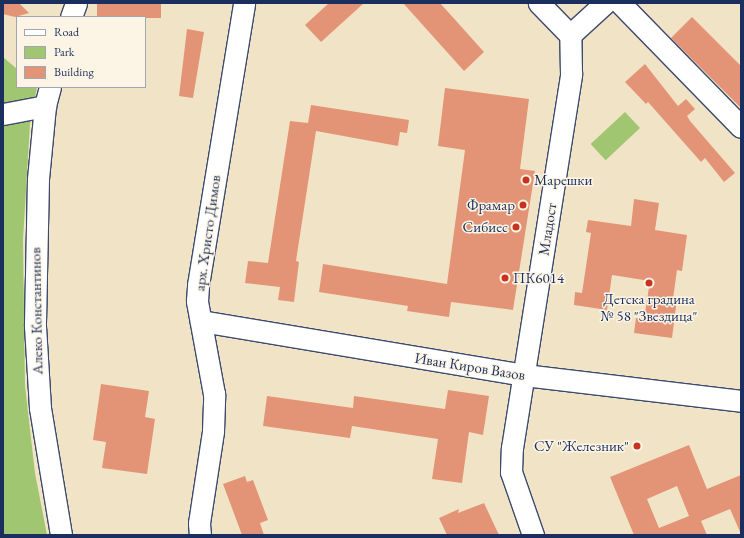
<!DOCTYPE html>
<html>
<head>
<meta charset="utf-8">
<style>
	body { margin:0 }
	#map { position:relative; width:744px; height:538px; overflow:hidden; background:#f1e4c6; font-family:"EB Garamond",serif }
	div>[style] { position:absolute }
	.green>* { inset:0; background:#a0c671; transform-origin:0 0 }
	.building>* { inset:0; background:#e49476; transform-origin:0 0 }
	.roads { filter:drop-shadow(1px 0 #3b4a6e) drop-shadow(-1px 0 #3b4a6e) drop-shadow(0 1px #3b4a6e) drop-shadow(0 -1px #3b4a6e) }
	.minor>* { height:21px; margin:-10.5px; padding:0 10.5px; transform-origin:10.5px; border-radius:10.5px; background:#fff }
	.dots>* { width:11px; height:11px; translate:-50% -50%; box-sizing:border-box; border:2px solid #fcf5e5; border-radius:50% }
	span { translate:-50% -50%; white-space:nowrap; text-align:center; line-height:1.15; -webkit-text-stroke:3px #fcf5e5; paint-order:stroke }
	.poi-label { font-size:15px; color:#1b2f5e }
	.left { translate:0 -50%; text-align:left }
	.right { translate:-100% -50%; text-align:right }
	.street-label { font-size:15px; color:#1b2f5e }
	.frame { position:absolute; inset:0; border:4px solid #1b2f5e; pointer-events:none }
	.legend { position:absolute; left:16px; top:16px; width:130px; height:72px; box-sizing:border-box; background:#fcf5e5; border:1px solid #a2a6af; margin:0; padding:5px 7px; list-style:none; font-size:12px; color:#1b2f5e }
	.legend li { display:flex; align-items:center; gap:8px; height:20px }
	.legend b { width:20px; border:1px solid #a2a6af }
</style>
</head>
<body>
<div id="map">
	<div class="green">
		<i style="clip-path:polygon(3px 57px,17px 69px,17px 87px,37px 87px,30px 124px,23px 240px,25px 386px,35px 473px,47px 535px,3px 535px)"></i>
		<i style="left:625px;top:112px;width:22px;height:47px;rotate:47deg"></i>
	</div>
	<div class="building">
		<i style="clip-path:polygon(3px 3px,19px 3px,29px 13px,15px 17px,3px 14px)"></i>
		<i style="left:97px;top:3px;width:64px;height:15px"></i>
		<i style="clip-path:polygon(329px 3px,364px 3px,321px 42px,305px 25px)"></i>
		<i style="clip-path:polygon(403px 3px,440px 3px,484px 52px,464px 71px)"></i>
		<i style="clip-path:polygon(692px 17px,741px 66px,741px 108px,671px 38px)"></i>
		<i style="clip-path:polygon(187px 29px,204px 32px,193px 98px,179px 96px)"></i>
		<i style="clip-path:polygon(645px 64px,678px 106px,686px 99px,695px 109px,687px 116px,690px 121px,735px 173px,724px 182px,705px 158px,701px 162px,648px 102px,646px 104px,625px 82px)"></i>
		<i style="clip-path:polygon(445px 88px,529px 99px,520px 169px,535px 171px,513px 310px,451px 302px,449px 317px,407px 311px,408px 306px,319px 292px,323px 264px,447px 284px,465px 150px,438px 146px)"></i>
		<i style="clip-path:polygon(311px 105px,409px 120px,407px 133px,400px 132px,398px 146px,316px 131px,296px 261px,299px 262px,294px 302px,278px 300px,280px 287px,245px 283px,248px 261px,268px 263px,290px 121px,308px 123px)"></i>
		<i style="clip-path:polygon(634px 199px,659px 203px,655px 230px,687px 235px,682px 271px,677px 270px,673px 299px,677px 299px,672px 338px,634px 333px,636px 318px,644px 319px,650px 281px,612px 275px,607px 310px,574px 305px,575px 292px,582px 293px,591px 233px,586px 232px,588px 220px,631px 226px)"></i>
		<i style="clip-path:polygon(101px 384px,149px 391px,145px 417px,155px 419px,147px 474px,102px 468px,106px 442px,93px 440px)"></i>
		<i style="clip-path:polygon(448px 390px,489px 396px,483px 435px,469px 432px,462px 483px,432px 479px,438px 439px,352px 426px,350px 438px,263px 426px,267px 396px,353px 408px,354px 396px,445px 409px)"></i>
		<i style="clip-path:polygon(evenodd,689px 445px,707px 489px,741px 475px,741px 534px,730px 509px,701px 521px,707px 535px,634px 535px,610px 477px,689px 445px,677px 486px,689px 516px,659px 528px,647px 499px,677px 486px)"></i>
		<i style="clip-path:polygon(245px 476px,247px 482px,253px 480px,268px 520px,260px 523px,264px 535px,242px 535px,223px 484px)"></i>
		<i style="clip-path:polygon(484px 503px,499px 535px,447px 535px,439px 518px,459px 509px,458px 513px)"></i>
	</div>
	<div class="roads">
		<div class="minor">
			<i style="left:620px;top:3px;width:173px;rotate:45.7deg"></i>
			<i style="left:71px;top:17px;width:15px;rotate:-70deg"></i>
			<i style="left:570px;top:35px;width:47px;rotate:-42.4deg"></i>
			<i style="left:50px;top:87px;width:20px;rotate:105deg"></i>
			<i style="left:45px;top:106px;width:73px;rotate:95.5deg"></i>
			<i style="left:38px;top:179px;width:147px;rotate:91.2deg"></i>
			<i style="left:35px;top:326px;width:82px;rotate:86.5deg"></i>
			<i style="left:40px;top:408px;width:129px;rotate:80.6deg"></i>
			<i style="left:3px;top:114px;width:43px;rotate:-10.8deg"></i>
			<i style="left:201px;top:321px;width:327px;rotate:9.5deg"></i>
			<i style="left:524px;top:375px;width:219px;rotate:6.8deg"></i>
			<i style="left:200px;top:535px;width:12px;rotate:-95deg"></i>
			<i style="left:199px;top:523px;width:93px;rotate:-81.3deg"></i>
			<i style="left:213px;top:431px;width:37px;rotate:-88deg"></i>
			<i style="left:214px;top:394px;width:95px;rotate:-100.4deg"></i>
			<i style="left:197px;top:301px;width:16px;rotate:-86deg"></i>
			<i style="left:198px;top:285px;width:286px;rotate:-80.7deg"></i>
			<i style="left:533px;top:535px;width:67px;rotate:-109.2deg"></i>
			<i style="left:511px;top:472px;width:24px;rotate:-88deg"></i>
			<i style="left:512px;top:448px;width:379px;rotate:-81deg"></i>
			<i style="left:571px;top:74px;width:39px;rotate:-91deg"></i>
			<i style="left:570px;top:35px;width:45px;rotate:-134.1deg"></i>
		</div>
	</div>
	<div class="dots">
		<i style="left:526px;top:180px;background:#c8321e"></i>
		<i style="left:523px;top:205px;background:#c8321e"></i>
		<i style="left:516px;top:227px;background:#c8321e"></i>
		<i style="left:505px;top:278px;background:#c8321e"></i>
		<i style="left:649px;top:283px;background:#c8321e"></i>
		<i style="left:637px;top:446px;background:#c8321e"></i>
	</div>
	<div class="poi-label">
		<span class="left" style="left:534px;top:180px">Марешки</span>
		<span class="right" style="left:515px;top:205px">Фрамар</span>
		<span class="right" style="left:508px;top:227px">Сибиес</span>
		<span class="left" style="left:513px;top:278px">ПК6014</span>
		<span style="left:649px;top:307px">Детска градина<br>№ 58 "Звездица"</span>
		<span class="right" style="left:629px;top:446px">СУ "Железник"</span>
	</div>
	<div class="street-label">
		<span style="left:547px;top:229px;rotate:-81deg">Младост</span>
		<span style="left:207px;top:233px;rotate:-82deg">арх. Христо Димов</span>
		<span style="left:36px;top:311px;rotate:-91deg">Алеко Константинов</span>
		<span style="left:470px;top:366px;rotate:9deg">Иван Киров Вазов</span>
	</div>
	<div class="frame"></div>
	<ul class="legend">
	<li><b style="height:5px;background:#fff"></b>Road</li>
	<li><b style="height:11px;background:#a0c671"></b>Park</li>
	<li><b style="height:11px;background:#e49476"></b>Building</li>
	</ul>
</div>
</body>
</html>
